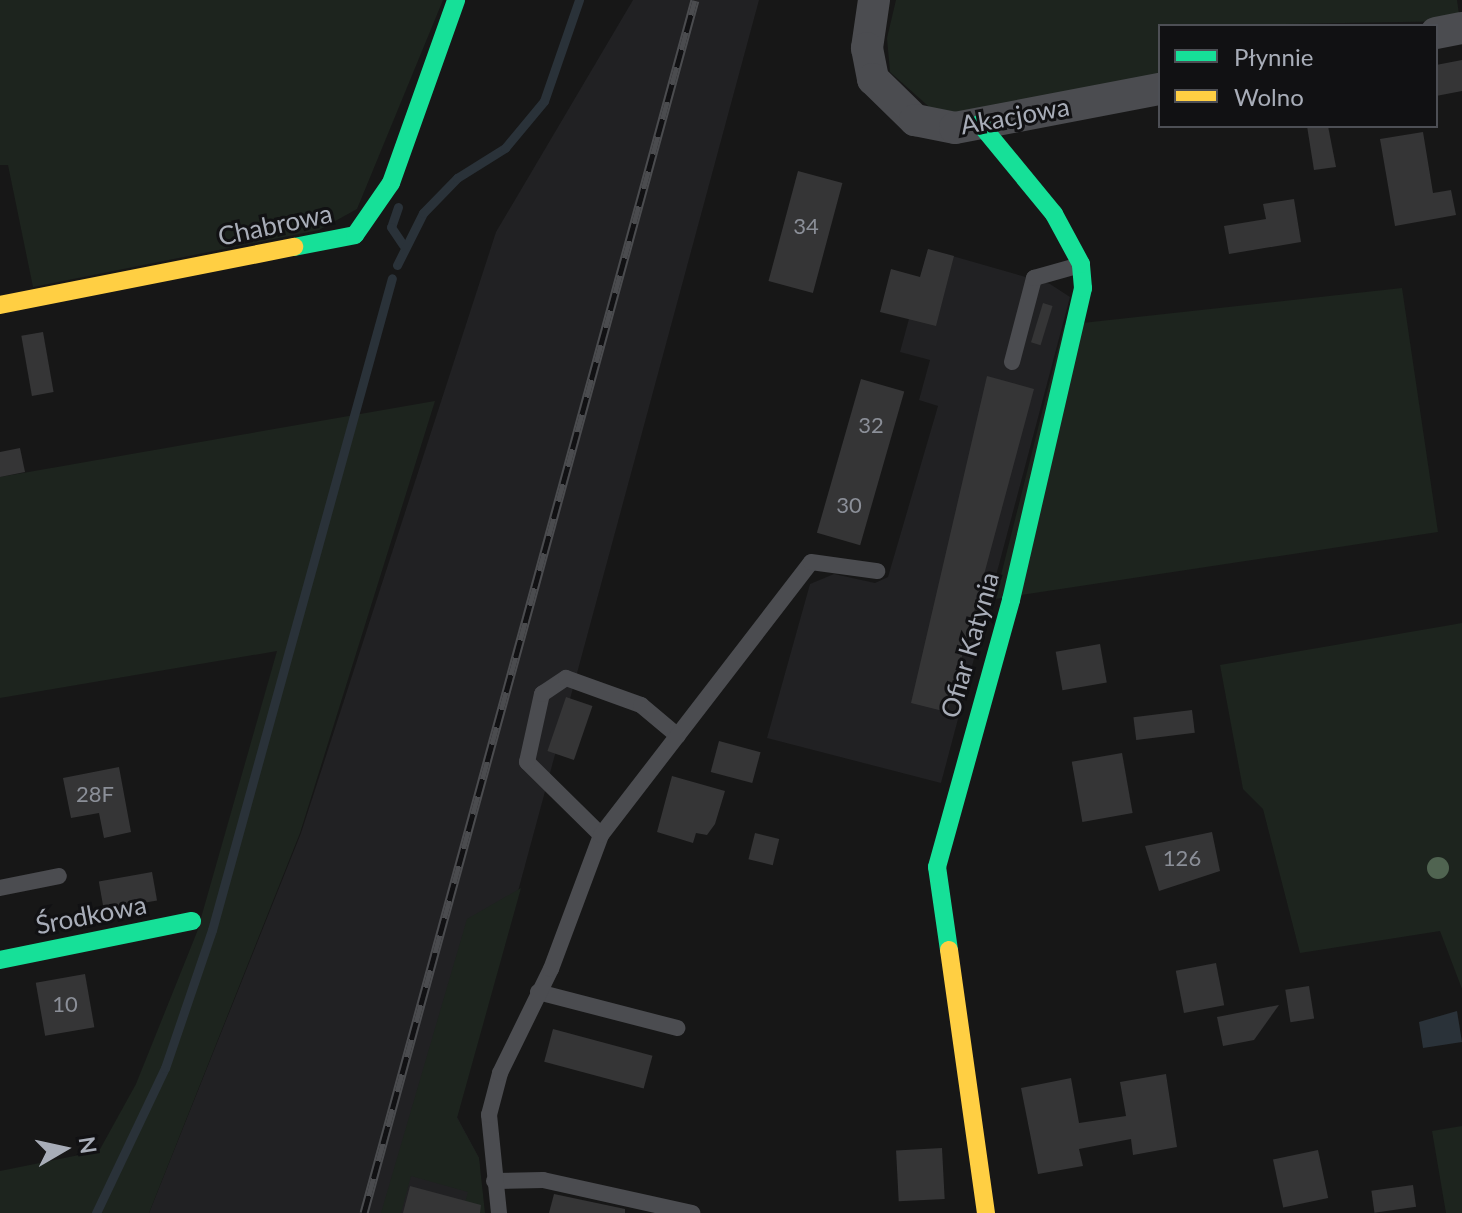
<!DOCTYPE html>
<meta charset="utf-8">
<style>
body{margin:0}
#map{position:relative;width:1462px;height:1213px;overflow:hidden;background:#171717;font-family:Lato,sans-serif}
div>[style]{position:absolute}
.built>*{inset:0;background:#212123}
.green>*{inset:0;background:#1d241e}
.water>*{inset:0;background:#2a3239}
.stream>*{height:9px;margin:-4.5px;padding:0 4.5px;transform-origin:4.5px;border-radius:4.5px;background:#2a3239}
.building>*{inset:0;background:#353536;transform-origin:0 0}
.lane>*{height:16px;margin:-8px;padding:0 8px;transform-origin:8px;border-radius:8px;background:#4b4c50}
.street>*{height:32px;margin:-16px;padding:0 16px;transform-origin:16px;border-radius:16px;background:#4b4c50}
.fast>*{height:18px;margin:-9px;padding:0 9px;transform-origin:9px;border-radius:9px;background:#16e098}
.slow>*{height:18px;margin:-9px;padding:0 9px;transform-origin:9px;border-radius:9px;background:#ffcf43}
.rail>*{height:9px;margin-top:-4.5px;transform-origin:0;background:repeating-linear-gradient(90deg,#111113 0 18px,#4b4c4f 0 36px);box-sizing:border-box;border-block:2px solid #4b4c4f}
.trees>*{width:22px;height:22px;margin:-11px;border-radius:50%;background:#506451}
span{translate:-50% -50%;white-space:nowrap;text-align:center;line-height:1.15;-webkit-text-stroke:6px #111113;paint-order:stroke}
.number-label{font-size:22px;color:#8b8f98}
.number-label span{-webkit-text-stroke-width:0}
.street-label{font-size:26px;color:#a8adb8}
.legend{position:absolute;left:1158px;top:24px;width:280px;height:104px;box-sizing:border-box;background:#111113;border:2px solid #4d4f55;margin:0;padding:10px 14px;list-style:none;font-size:24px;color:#a8adb8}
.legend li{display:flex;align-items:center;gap:16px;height:40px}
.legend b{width:40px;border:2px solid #4d4f55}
.north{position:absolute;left:24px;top:1109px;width:80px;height:80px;-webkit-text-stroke:6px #111113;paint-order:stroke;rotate:81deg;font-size:22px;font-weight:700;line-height:32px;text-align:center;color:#a8adb8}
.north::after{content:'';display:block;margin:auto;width:28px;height:36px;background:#a8adb8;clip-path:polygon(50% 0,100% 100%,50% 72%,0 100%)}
</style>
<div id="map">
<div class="built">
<i style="clip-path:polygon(633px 0,759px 0,457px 1117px,479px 1158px,483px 1213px,149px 1213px,301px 833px,496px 232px)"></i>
<i style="clip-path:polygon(928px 249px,1050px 284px,1070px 297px,941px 783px,767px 738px,810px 584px,834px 574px,875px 583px,888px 577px,938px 406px,919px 400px,930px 360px,900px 352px)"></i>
</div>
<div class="green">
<i style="clip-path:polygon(0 0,443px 0,357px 209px,319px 230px,33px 287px,8px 165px,0 165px)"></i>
<i style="clip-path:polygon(896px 0,1457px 0,1460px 21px,1160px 26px,1160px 80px,986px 114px,936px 113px,890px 72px,887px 38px)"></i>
<i style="clip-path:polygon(1402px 288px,1438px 532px,995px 599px,1064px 325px)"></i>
<i style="clip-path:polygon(435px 401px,300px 833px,149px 1213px,0 1213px,0 1171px,99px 1151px,136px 1084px,197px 932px,277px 651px,0 698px,0 477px)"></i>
<i style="clip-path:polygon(1462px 623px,1462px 989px,1440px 931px,1300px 953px,1263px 809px,1243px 789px,1220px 665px)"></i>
<i style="clip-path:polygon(521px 888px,457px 1118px,479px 1158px,485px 1213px,462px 1213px,468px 1192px,411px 1176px,401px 1213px,381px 1213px,467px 919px)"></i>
<i style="clip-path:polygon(1462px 1126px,1462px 1213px,1446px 1213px,1432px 1131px)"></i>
</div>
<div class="water">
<i style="clip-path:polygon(1457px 1011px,1462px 1042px,1423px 1048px,1419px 1022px)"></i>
</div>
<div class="stream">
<i style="left:398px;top:207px;width:21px;rotate:109deg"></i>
<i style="left:391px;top:227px;width:22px;rotate:56deg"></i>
<i style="left:397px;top:265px;width:58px;rotate:-63.4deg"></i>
<i style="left:423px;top:213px;width:49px;rotate:-45.8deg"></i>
<i style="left:457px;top:178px;width:57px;rotate:-32deg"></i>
<i style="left:505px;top:148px;width:61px;rotate:-50.3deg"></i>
<i style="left:544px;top:101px;width:107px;rotate:-70.9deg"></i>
<i style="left:96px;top:1213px;width:161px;rotate:-64.6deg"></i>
<i style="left:165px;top:1068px;width:146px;rotate:-71.2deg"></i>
<i style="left:212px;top:930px;width:676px;rotate:-74.57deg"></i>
</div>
<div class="building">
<i style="clip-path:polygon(1462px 60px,1462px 91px,1436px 96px,1436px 65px)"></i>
<i style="clip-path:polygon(1307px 126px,1328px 126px,1336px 167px,1314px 170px)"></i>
<i style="clip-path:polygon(1423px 132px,1433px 193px,1451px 190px,1456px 215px,1395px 226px,1380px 139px)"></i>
<i style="left:798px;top:171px;width:46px;height:114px;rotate:15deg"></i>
<i style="clip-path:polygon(1294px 199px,1301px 242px,1229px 254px,1224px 226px,1266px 219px,1263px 204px)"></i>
<i style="clip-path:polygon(928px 249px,954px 256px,936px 326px,880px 312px,891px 269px,920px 277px)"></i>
<i style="left:1043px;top:303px;width:10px;height:41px;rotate:17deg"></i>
<i style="left:43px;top:332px;width:61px;height:22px;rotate:80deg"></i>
<i style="clip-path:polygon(987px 376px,1034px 389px,947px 712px,911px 703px)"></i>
<i style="left:861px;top:379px;width:45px;height:160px;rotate:16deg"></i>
<i style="clip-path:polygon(20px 448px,25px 472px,0 477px,0 452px)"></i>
<i style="left:1100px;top:644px;width:39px;height:45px;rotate:80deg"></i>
<i style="left:566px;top:697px;width:28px;height:57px;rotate:19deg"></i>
<i style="left:1192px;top:710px;width:23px;height:59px;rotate:83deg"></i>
<i style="left:719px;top:741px;width:43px;height:32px;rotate:15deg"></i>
<i style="left:1122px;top:753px;width:61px;height:51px;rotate:80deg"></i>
<i style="clip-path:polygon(119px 767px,131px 832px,104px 838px,99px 813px,71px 818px,63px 778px)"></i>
<i style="clip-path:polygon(672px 776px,725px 791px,715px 824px,707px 835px,696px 833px,693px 843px,657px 832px)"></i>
<i style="clip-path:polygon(1212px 832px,1220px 871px,1159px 891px,1145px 846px)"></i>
<i style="left:755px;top:833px;width:25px;height:27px;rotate:14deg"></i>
<i style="left:152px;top:872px;width:29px;height:54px;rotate:80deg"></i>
<i style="left:1216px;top:963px;width:43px;height:41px;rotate:79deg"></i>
<i style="left:85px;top:974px;width:54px;height:50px;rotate:80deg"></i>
<i style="left:1309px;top:986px;width:33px;height:24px;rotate:81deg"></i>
<i style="clip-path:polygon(1279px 1005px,1254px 1040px,1223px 1046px,1217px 1017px)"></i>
<i style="left:553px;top:1029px;width:103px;height:34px;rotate:15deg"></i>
<i style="clip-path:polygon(1166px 1074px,1177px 1147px,1133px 1155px,1131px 1139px,1079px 1149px,1083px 1166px,1038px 1174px,1021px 1088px,1071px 1078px,1079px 1123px,1126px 1116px,1120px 1082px)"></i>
<i style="left:942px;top:1148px;width:51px;height:46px;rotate:87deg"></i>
<i style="left:1318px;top:1150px;width:49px;height:46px;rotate:78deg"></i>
<i style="left:1413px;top:1185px;width:22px;height:42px;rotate:82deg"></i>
<i style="clip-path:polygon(410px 1186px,481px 1205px,480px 1213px,403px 1213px)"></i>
<i style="clip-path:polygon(554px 1194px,625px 1209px,625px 1213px,549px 1213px)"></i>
</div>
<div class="lane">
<i style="left:1012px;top:362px;width:87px;rotate:-75.3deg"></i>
<i style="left:1034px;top:278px;width:48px;rotate:-15.8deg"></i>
<i style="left:601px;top:835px;width:104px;rotate:-135.4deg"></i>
<i style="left:527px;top:762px;width:70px;rotate:-77.6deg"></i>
<i style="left:542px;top:694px;width:29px;rotate:-34deg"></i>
<i style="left:566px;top:678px;width:80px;rotate:19.8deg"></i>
<i style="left:641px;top:705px;width:48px;rotate:40deg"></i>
<i style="left:0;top:888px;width:60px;rotate:-11.5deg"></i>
<i style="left:538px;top:992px;width:144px;rotate:14.5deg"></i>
<i style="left:494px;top:1181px;width:49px;rotate:-1.2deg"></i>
<i style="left:543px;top:1180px;width:153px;rotate:12.5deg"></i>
<i style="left:499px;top:1213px;width:99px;rotate:-95.8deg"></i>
<i style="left:489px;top:1115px;width:43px;rotate:-75.3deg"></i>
<i style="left:500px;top:1073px;width:116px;rotate:-63.9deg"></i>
<i style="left:551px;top:969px;width:143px;rotate:-69.5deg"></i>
<i style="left:601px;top:835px;width:344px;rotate:-52.4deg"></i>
<i style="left:811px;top:562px;width:67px;rotate:7.8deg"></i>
</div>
<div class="street">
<i style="left:874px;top:0;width:49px;rotate:98.3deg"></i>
<i style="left:867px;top:48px;width:32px;rotate:79deg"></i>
<i style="left:873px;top:79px;width:59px;rotate:44.3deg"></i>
<i style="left:915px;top:120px;width:41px;rotate:11.3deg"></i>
<i style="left:955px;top:128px;width:209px;rotate:-10.8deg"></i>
<i style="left:1436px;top:33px;width:26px;rotate:-11deg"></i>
</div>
<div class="fast">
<i style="left:294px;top:247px;width:62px;rotate:-11.1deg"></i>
<i style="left:355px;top:235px;width:63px;rotate:-55.3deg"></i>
<i style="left:391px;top:183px;width:194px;rotate:-70.4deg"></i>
<i style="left:949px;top:950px;width:84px;rotate:-98.2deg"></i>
<i style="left:937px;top:867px;width:277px;rotate:-74.5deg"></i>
<i style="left:1011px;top:600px;width:320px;rotate:-77deg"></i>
<i style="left:1083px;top:288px;width:24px;rotate:-95deg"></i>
<i style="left:1081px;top:264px;width:57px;rotate:-118.4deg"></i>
<i style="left:1054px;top:214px;width:117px;rotate:-129.4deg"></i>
<i style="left:0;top:960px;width:196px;rotate:-11.5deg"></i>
</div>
<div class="slow">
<i style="left:0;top:305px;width:300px;rotate:-11.2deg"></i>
<i style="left:949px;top:950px;width:266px;rotate:82deg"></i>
</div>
<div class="rail">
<i style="left:364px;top:1213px;width:1257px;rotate:-74.74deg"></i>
</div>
<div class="trees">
<i style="left:1438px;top:868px"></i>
</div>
<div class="number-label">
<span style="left:806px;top:226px">34</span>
<span style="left:871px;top:425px">32</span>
<span style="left:849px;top:505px">30</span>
<span style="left:95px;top:794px">28F</span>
<span style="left:1182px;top:858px">126</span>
<span style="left:65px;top:1004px">10</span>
</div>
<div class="street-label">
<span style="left:1015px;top:116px;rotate:-10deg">Akacjowa</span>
<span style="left:275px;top:225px;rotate:-12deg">Chabrowa</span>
<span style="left:970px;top:645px;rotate:-74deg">Ofiar Katynia</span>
<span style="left:91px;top:915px;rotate:-11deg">Środkowa</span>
</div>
<ul class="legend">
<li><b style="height:10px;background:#16e098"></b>Płynnie</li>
<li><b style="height:10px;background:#ffcf43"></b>Wolno</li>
</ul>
<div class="north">N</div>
</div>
